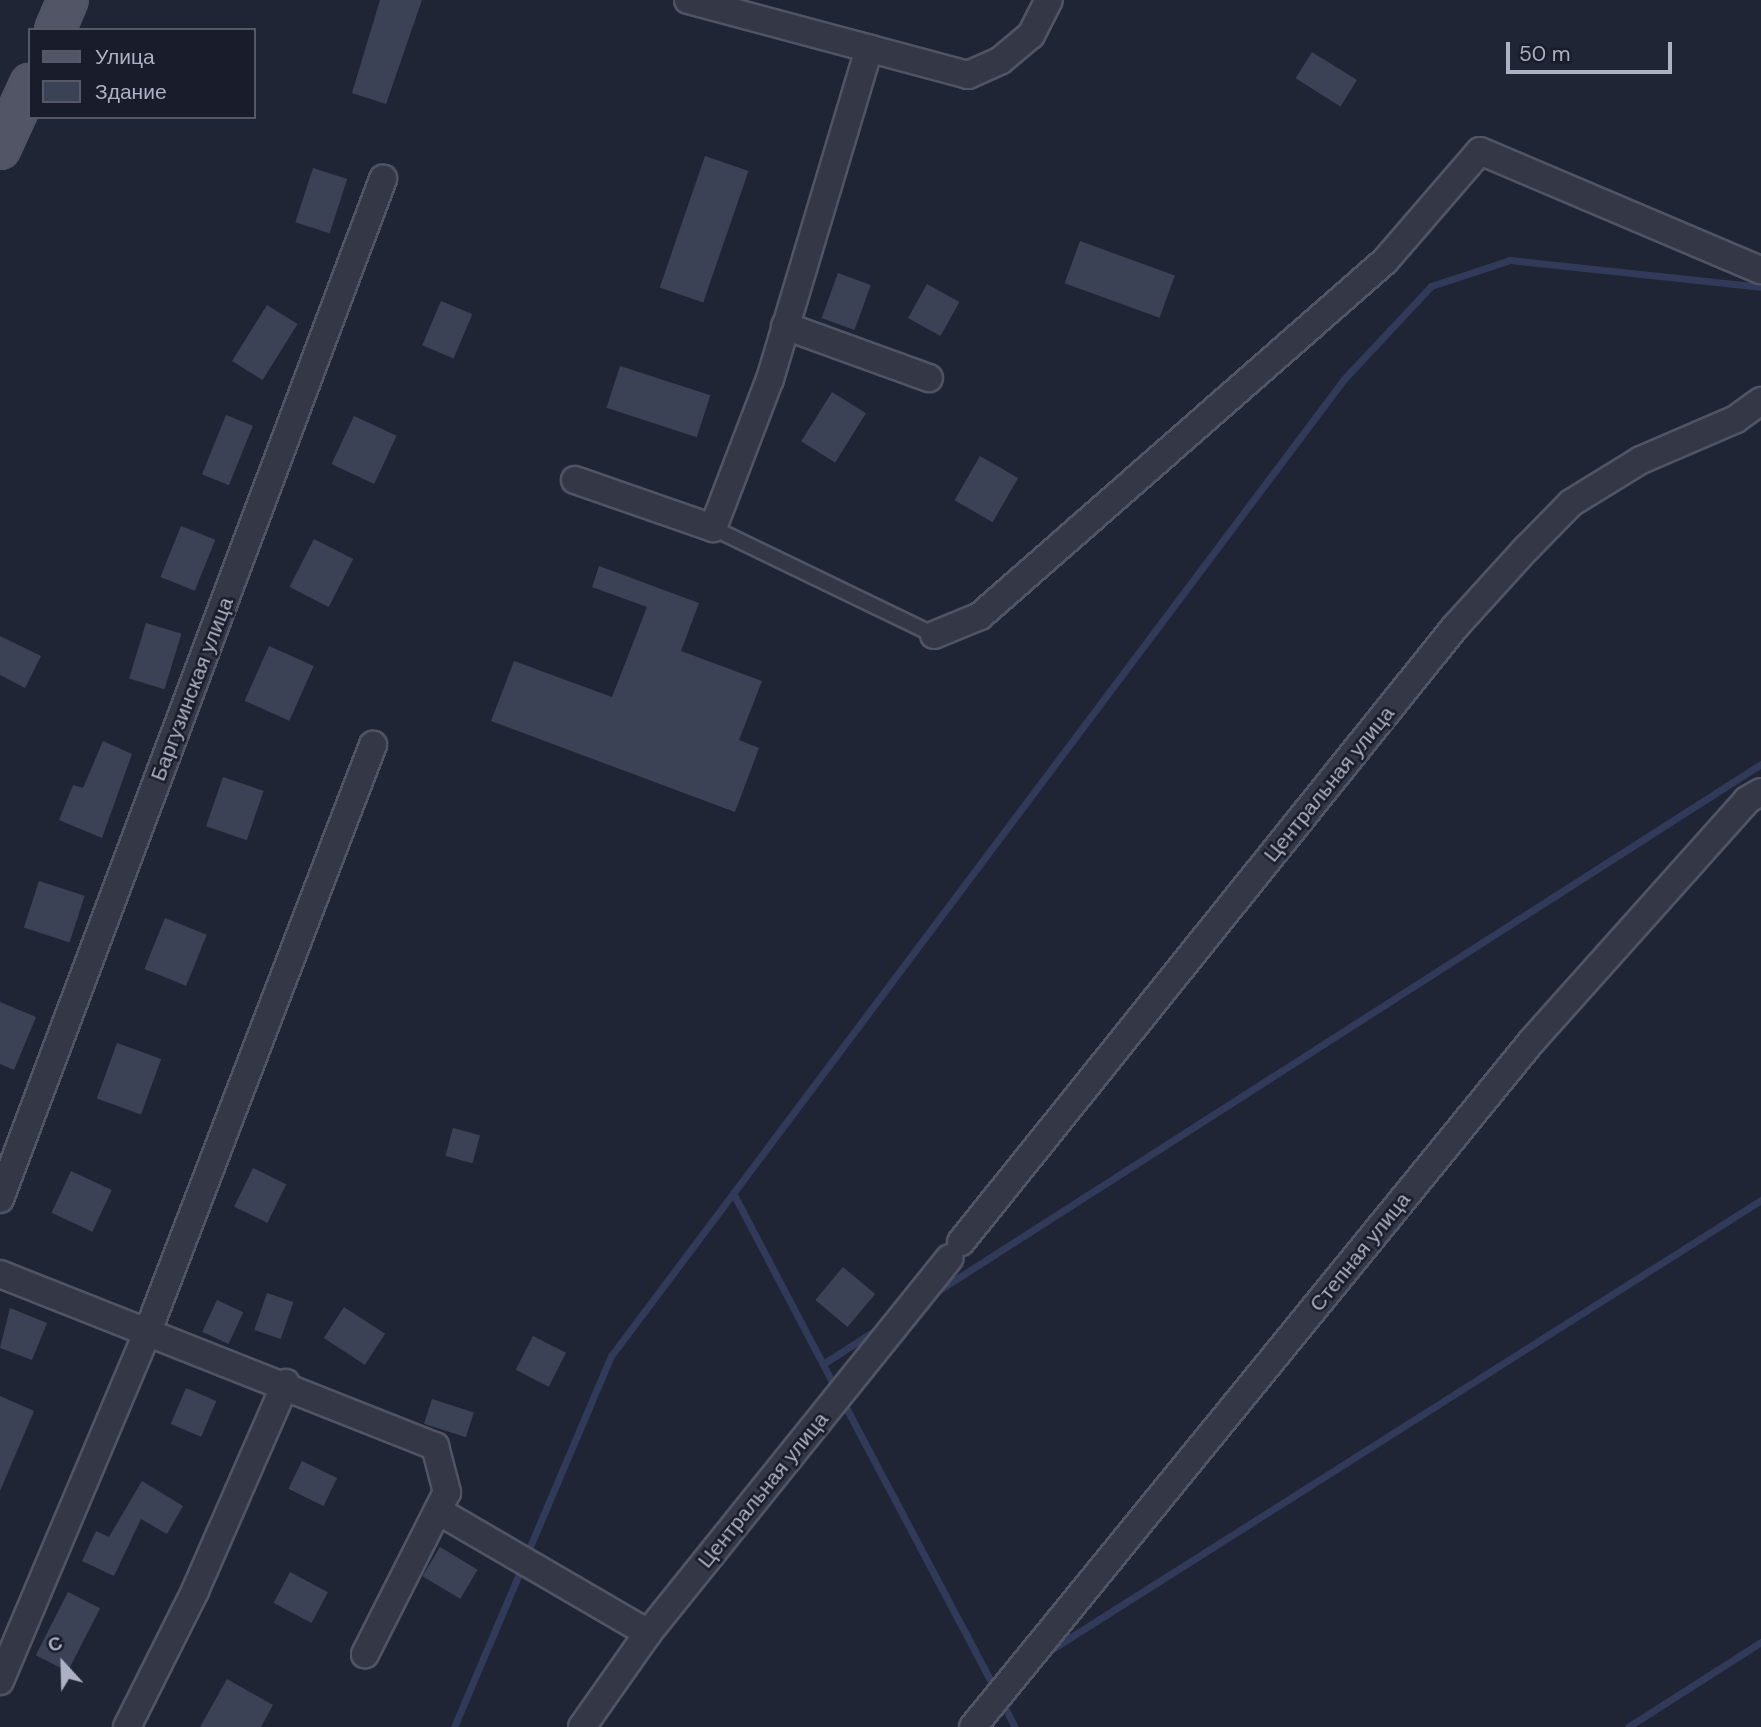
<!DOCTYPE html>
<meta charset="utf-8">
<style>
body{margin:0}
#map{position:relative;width:1761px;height:1727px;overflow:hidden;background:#202535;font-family:"DM Sans",sans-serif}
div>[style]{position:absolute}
.stream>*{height:7px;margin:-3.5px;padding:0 3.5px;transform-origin:3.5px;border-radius:3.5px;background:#323a5a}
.building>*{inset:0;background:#3c4256;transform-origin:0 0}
.roads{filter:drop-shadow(2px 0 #515464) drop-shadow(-2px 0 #515464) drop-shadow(0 2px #515464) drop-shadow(0 -2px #515464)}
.lane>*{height:14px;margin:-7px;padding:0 7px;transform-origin:7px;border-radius:7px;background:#333746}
.street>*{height:26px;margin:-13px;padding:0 13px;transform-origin:13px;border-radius:13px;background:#333746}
.primary>*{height:38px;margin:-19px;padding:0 19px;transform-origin:19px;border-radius:19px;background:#515566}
span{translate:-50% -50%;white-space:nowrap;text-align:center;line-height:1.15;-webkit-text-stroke:5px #191c2a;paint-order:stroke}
.street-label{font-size:21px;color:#adb1c3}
.legend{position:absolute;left:28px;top:28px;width:228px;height:91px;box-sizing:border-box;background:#191c2a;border:2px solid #545867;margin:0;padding:9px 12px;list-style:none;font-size:21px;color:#adb1c3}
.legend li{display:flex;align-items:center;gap:14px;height:35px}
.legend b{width:35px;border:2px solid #545867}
.north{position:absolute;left:28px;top:1629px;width:70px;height:70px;-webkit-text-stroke:5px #191c2a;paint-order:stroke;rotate:338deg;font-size:19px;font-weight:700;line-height:28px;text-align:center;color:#adb1c3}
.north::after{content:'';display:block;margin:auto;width:24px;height:32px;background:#adb1c3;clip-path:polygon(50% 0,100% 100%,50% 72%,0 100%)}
.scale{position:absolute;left:1506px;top:42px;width:166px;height:32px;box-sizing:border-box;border:4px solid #adb1c3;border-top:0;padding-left:9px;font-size:21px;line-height:24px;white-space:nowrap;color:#adb1c3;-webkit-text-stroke:5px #191c2a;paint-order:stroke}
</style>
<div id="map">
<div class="stream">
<i style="left:733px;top:1193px;width:221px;rotate:62.3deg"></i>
<i style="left:936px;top:1292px;width:979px;rotate:-32.62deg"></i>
<i style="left:823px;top:1364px;width:67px;rotate:-32.7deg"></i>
<i style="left:842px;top:1400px;width:327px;rotate:62.1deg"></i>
<i style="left:526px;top:1556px;width:217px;rotate:-67deg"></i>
<i style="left:611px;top:1356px;width:1221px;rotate:-53.12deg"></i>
<i style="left:1344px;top:379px;width:127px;rotate:-46.9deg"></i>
<i style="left:1431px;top:286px;width:83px;rotate:-18.2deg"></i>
<i style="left:1510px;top:260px;width:252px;rotate:6.1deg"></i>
<i style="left:1049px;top:1651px;width:843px;rotate:-32.35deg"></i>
<i style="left:1001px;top:1700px;width:30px;rotate:63deg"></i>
<i style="left:454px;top:1727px;width:174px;rotate:-67deg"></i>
<i style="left:1628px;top:1727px;width:158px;rotate:-32.6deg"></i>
</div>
<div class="building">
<i style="clip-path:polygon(380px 0,422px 0,386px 104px,352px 93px)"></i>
<i style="left:1312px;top:52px;width:53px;height:31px;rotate:32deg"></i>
<i style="left:705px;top:156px;width:46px;height:139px;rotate:19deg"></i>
<i style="left:313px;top:168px;width:36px;height:57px;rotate:18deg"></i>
<i style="left:1080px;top:241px;width:101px;height:45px;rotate:20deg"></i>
<i style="left:838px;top:273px;width:35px;height:48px;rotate:20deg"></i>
<i style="left:927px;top:284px;width:37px;height:39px;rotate:29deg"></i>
<i style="left:441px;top:301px;width:34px;height:48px;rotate:23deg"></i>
<i style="left:267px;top:305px;width:36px;height:66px;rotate:32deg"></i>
<i style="left:620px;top:366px;width:95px;height:44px;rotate:18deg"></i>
<i style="left:832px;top:392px;width:40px;height:58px;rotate:32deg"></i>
<i style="left:226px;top:415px;width:29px;height:64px;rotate:22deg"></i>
<i style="left:354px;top:416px;width:47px;height:53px;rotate:25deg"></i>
<i style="left:980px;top:456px;width:44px;height:51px;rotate:30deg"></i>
<i style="left:181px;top:526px;width:37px;height:55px;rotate:22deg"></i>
<i style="left:314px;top:539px;width:44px;height:54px;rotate:27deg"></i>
<i style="clip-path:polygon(599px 566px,699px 603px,681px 651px,762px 681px,739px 740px,759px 748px,735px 812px,491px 721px,514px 661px,612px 697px,647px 607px,592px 587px)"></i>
<i style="left:146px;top:623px;width:37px;height:58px;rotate:17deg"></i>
<i style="clip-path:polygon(0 636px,41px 656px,25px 688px,0 675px)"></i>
<i style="left:269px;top:646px;width:49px;height:60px;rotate:24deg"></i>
<i style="clip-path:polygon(103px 741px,132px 754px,102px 838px,59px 820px,73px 785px,83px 788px)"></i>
<i style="left:223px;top:777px;width:43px;height:52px;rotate:19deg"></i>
<i style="left:39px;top:881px;width:48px;height:49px;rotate:18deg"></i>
<i style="left:165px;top:918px;width:45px;height:55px;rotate:22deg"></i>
<i style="clip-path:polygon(0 1002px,36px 1017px,14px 1070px,0 1064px)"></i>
<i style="left:117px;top:1043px;width:47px;height:59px;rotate:20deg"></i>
<i style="left:453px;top:1128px;width:28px;height:29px;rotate:15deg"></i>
<i style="left:253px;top:1168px;width:37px;height:43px;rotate:26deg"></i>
<i style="left:71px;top:1171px;width:45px;height:46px;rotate:25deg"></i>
<i style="left:843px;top:1267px;width:42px;height:43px;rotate:40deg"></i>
<i style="left:267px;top:1293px;width:28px;height:39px;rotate:19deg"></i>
<i style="left:217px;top:1300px;width:29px;height:35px;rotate:25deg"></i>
<i style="left:344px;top:1307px;width:49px;height:37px;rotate:33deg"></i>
<i style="clip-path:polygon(10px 1308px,47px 1323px,32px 1360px,0 1348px)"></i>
<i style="left:533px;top:1336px;width:37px;height:38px;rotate:27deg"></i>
<i style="left:186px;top:1388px;width:33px;height:39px;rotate:23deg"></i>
<i style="clip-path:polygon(0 1396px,34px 1411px,0 1491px)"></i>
<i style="left:432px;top:1399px;width:44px;height:26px;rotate:18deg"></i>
<i style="left:302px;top:1461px;width:39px;height:31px;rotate:26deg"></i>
<i style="clip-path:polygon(142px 1481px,183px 1506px,167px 1534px,141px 1519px,114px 1576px,82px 1561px,96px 1531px,109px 1537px)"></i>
<i style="left:440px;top:1547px;width:44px;height:34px;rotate:31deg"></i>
<i style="left:290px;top:1572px;width:43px;height:35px;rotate:28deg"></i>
<i style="left:68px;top:1592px;width:36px;height:71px;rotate:27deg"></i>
<i style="clip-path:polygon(227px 1679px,273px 1705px,261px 1727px,200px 1727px)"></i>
</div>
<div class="roads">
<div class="lane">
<i style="left:713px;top:528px;width:246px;rotate:25.8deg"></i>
</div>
<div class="street">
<i style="left:688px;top:0;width:290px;rotate:15deg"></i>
<i style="left:968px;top:75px;width:36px;rotate:-24deg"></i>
<i style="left:1001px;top:60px;width:39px;rotate:-40deg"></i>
<i style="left:1031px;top:35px;width:39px;rotate:-63deg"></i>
<i style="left:785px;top:326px;width:153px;rotate:19.9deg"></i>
<i style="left:575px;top:480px;width:146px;rotate:19.2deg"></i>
<i style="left:713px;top:528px;width:160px;rotate:-69.1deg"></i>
<i style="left:770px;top:379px;width:345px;rotate:-73.3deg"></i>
<i style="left:934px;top:635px;width:50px;rotate:-22.4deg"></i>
<i style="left:980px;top:616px;width:539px;rotate:-41.24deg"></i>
<i style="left:1385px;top:261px;width:145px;rotate:-49.2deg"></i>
<i style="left:1480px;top:151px;width:305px;rotate:23deg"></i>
<i style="left:0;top:1199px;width:1090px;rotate:-69.42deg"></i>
<i style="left:961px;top:1242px;width:789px;rotate:-51.23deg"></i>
<i style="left:1455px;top:627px;width:107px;rotate:-47.7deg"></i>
<i style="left:1527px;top:548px;width:63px;rotate:-45.6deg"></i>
<i style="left:1571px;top:503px;width:82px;rotate:-31.6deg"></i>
<i style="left:1641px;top:460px;width:103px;rotate:-23.3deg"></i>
<i style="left:1736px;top:419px;width:31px;rotate:-36deg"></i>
<i style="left:0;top:1274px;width:468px;rotate:21.6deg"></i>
<i style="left:435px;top:1446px;width:48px;rotate:75.4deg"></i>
<i style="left:447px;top:1492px;width:182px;rotate:116.8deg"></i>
<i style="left:440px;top:1512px;width:241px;rotate:30.2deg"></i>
<i style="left:0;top:1681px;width:380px;rotate:-67.1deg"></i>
<i style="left:148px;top:1331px;width:628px;rotate:-69deg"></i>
<i style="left:127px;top:1727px;width:152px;rotate:-63.4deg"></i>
<i style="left:195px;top:1591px;width:227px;rotate:-66.4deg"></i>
<i style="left:582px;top:1727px;width:115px;rotate:-54.9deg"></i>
<i style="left:648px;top:1633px;width:481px;rotate:-51.2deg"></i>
<i style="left:973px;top:1727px;width:884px;rotate:-50.83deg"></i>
<i style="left:1531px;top:1042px;width:324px;rotate:-48.2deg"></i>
<i style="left:1747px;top:800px;width:16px;rotate:-30deg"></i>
</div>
<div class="primary">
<i style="left:55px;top:30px;width:33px;rotate:-67deg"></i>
<i style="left:0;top:149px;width:72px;rotate:-65.2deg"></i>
</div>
</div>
<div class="street-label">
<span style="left:192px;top:689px;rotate:-69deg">Баргузинская улица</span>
<span style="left:1329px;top:784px;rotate:-51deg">Центральная улица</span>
<span style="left:1360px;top:1252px;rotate:-51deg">Степная улица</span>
<span style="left:763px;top:1490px;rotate:-51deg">Центральная улица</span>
</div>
<ul class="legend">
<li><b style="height:9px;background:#515566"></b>Улица</li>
<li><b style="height:19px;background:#3c4256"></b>Здание</li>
</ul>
<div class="north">С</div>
<div class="scale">50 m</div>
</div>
